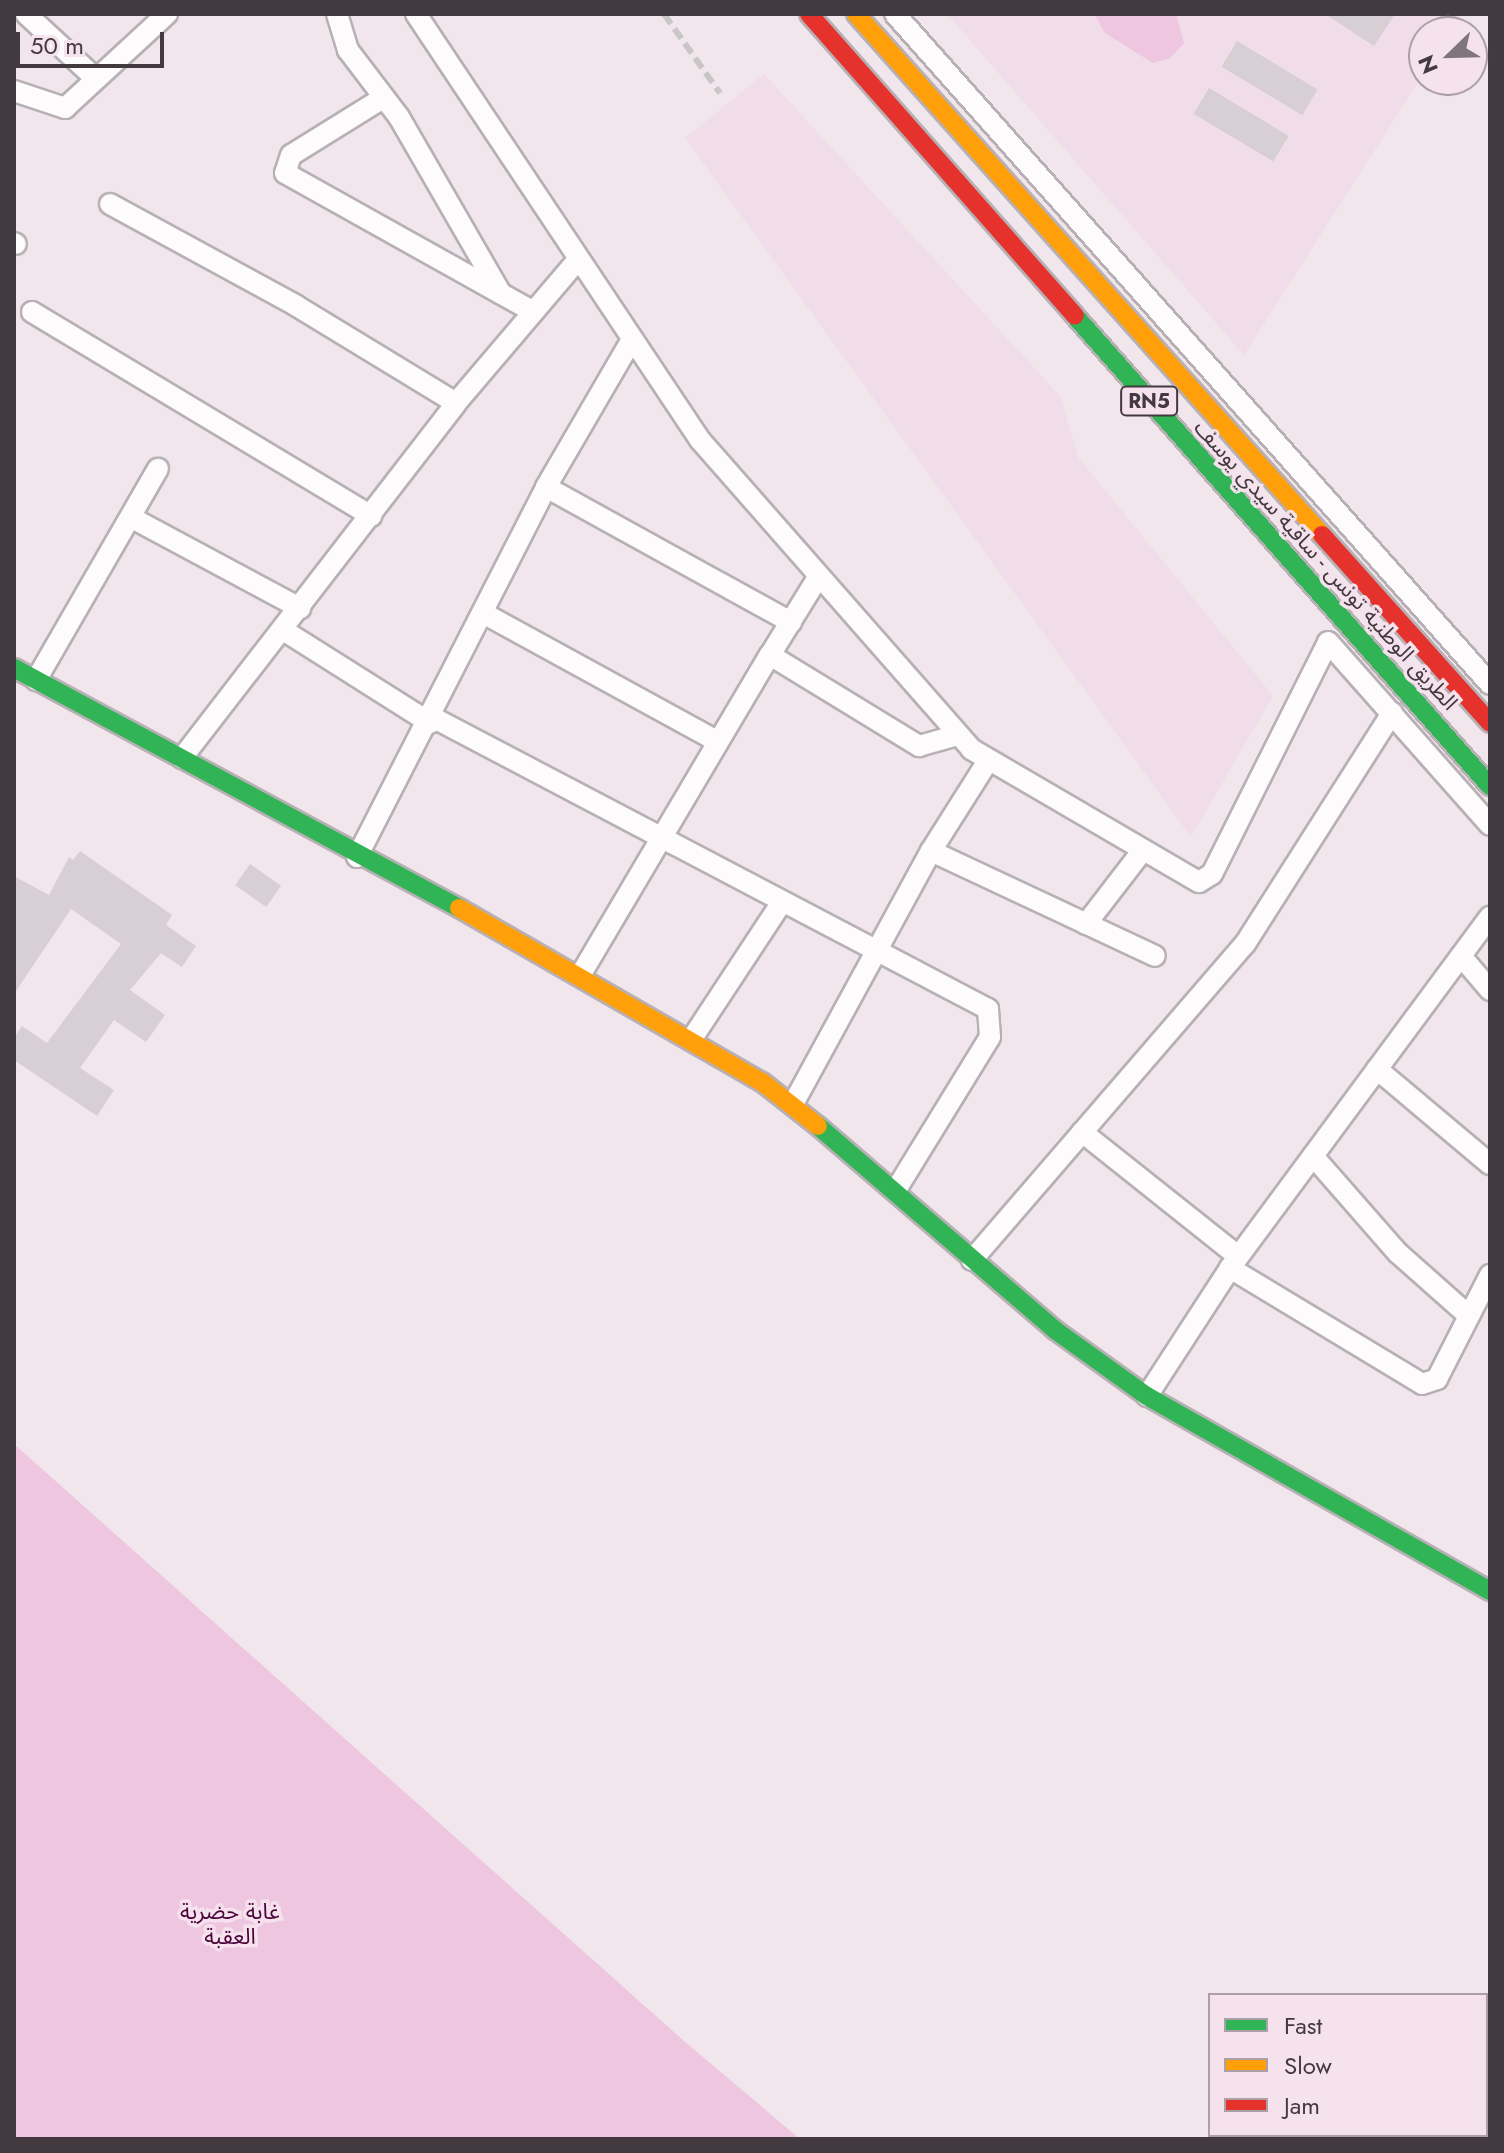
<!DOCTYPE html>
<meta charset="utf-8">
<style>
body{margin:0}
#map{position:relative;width:1504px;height:2153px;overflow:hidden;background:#f1e6ec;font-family:Jost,"Noto Sans Arabic",sans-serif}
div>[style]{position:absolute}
.built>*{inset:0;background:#f1dde9}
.green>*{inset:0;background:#eec6df}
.building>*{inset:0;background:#d7cfd4;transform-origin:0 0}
.roads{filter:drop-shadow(2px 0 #b7b0b4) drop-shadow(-2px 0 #b7b0b4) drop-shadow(0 2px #b7b0b4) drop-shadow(0 -2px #b7b0b4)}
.street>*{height:20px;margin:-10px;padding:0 10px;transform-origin:10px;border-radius:10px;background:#fdfbfc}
.fast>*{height:18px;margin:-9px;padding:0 9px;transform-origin:9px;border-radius:9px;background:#30b455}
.slow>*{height:18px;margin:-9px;padding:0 9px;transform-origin:9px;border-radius:9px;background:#ff9f0a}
.jam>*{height:18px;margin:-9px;padding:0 9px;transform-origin:9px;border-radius:9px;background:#e5322d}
.rail>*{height:6px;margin-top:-3px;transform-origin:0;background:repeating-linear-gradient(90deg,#c9c6c7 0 12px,transparent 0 18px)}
span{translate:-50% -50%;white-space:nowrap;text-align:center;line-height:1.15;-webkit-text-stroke:7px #f5e2ed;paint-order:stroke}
.shield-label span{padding:2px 6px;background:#f5e2ed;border:2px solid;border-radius:6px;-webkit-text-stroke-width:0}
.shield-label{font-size:20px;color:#423a3f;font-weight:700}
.street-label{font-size:22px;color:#423a3f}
.park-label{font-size:22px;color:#4b043a}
.frame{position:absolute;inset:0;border:16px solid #423a3f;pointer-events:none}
.legend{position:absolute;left:1208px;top:1993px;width:280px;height:144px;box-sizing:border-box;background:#f5e2ed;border:2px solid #ad9fa7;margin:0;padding:10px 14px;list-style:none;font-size:24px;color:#423a3f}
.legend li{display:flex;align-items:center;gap:16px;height:40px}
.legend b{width:40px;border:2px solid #ad9fa7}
.north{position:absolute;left:1408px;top:16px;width:80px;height:80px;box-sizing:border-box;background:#f5e2ed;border:2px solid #ad9fa7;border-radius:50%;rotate:247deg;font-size:22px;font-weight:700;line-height:32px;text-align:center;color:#423a3f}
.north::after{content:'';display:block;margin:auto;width:28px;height:36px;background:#7f767c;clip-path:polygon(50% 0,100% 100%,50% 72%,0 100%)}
.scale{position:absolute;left:16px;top:32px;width:148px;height:36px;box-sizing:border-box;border:4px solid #423a3f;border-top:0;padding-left:10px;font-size:24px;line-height:28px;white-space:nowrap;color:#423a3f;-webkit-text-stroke:6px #f5e2ed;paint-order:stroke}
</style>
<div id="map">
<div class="built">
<i style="clip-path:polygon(947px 14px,1462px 14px,1450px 32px,1424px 32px,1424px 73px,1244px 355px)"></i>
<i style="clip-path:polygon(764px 74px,1061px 397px,1078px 457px,1273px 696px,1191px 837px,685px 138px)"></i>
</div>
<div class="green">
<i style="clip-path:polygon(1176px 14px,1184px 43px,1170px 58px,1153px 63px,1105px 33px,1095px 15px)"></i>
<i style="clip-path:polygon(14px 1444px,684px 2041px,800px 2139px,14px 2139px)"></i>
</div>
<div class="building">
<i style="clip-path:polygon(1325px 14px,1395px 14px,1374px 46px)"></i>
<i style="left:1237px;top:41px;width:94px;height:30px;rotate:31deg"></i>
<i style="left:1209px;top:88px;width:93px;height:30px;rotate:31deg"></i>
<i style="clip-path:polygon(80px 851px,172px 915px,166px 925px,196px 946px,182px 967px,161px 953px,130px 990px,165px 1015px,146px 1042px,114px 1020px,80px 1068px,114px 1090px,97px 1116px,14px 1060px,14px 1038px,22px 1026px,47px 1043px,121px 944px,71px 909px,14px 994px,14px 876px,49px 895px,69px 857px,73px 860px)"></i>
<i style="left:250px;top:864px;width:38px;height:26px;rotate:35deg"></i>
</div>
<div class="roads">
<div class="street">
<i style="left:26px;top:14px;width:94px;rotate:42.8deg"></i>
<i style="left:337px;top:14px;width:38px;rotate:73deg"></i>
<i style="left:348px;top:50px;width:84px;rotate:52.7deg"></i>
<i style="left:399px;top:117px;width:204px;rotate:60deg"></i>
<i style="left:416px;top:14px;width:512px;rotate:56.31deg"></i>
<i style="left:700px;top:440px;width:411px;rotate:48.7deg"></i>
<i style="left:971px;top:749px;width:264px;rotate:30.3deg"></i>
<i style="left:1199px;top:882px;width:15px;rotate:-32deg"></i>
<i style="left:1212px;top:874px;width:259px;rotate:-63.4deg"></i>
<i style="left:1328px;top:642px;width:244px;rotate:48.5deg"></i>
<i style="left:895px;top:14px;width:896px;rotate:48.39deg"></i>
<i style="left:14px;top:91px;width:54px;rotate:18.4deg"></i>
<i style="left:65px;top:108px;width:139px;rotate:-42.7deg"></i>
<i style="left:383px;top:98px;width:108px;rotate:148.2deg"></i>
<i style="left:291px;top:155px;width:19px;rotate:108deg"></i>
<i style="left:285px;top:173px;width:283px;rotate:29.2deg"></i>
<i style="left:110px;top:204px;width:211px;rotate:28.6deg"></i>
<i style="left:295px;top:305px;width:188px;rotate:31.3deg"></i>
<i style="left:14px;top:243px;width:2px;rotate:27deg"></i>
<i style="left:32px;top:312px;width:396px;rotate:31deg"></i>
<i style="left:546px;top:487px;width:280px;rotate:28.9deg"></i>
<i style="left:132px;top:518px;width:191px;rotate:28.2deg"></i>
<i style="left:817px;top:579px;width:89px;rotate:121.7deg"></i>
<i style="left:770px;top:655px;width:175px;rotate:31.4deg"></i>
<i style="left:919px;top:746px;width:37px;rotate:-16deg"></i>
<i style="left:483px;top:613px;width:264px;rotate:28.7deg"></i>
<i style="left:283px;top:630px;width:174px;rotate:32.3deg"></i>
<i style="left:36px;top:680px;width:244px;rotate:-60deg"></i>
<i style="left:432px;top:717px;width:628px;rotate:27.71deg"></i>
<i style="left:988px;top:1009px;width:28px;rotate:86deg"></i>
<i style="left:990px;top:1037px;width:177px;rotate:121.6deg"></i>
<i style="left:182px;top:758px;width:448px;rotate:-52.3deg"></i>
<i style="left:456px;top:403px;width:187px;rotate:-49.6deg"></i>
<i style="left:931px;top:851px;width:247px;rotate:25.1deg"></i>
<i style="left:357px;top:857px;width:415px;rotate:-62.9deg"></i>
<i style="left:546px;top:487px;width:169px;rotate:-59.8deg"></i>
<i style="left:1086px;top:924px;width:93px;rotate:-52.4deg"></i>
<i style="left:1461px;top:956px;width:45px;rotate:49.5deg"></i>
<i style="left:581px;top:974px;width:371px;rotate:-59.4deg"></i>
<i style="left:691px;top:1040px;width:162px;rotate:-56.6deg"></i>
<i style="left:1377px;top:1069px;width:148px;rotate:40.1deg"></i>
<i style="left:793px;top:1104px;width:288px;rotate:-61.4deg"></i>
<i style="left:931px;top:851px;width:107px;rotate:-57.7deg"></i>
<i style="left:1082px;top:1132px;width:199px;rotate:38.5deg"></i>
<i style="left:1313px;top:1156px;width:129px;rotate:48.8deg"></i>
<i style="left:1398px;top:1253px;width:95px;rotate:41.6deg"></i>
<i style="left:972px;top:1260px;width:418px;rotate:-49.2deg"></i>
<i style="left:1245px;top:944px;width:274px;rotate:-57.5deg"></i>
<i style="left:1230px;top:1268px;width:224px;rotate:31.1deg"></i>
<i style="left:1422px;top:1384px;width:16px;rotate:-18deg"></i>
<i style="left:1437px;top:1379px;width:117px;rotate:-63deg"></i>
<i style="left:1147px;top:1396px;width:153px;rotate:-57deg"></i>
<i style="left:1230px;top:1268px;width:437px;rotate:-53.5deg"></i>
</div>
<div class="fast">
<i style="left:1075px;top:316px;width:627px;rotate:48.56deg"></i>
<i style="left:14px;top:668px;width:506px;rotate:28.34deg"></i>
<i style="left:818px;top:1126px;width:313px;rotate:40.7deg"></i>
<i style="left:1055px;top:1330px;width:113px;rotate:35.7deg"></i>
<i style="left:1147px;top:1396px;width:395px;rotate:29.6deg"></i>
</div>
<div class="slow">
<i style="left:856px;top:14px;width:699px;rotate:48.19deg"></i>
<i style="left:459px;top:908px;width:349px;rotate:29.9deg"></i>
<i style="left:762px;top:1082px;width:71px;rotate:38.2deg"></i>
</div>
<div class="jam">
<i style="left:809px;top:14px;width:402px;rotate:48.6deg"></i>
<i style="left:1322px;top:535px;width:252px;rotate:48.2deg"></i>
</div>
</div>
<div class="rail">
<i style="left:664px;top:14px;width:97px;rotate:54.7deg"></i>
</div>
<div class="shield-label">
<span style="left:1149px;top:401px">RN5</span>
</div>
<div class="street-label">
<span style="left:1326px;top:565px;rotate:48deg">الطريق الوطنية تونس - ساقية سيدي يوسف</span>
</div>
<div class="park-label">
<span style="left:230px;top:1924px">غابة حضرية<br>العقبة</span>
</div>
<div class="frame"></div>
<ul class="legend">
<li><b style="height:10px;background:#30b455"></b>Fast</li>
<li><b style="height:10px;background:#ff9f0a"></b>Slow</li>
<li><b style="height:10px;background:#e5322d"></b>Jam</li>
</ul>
<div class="north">N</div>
<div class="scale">50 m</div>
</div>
